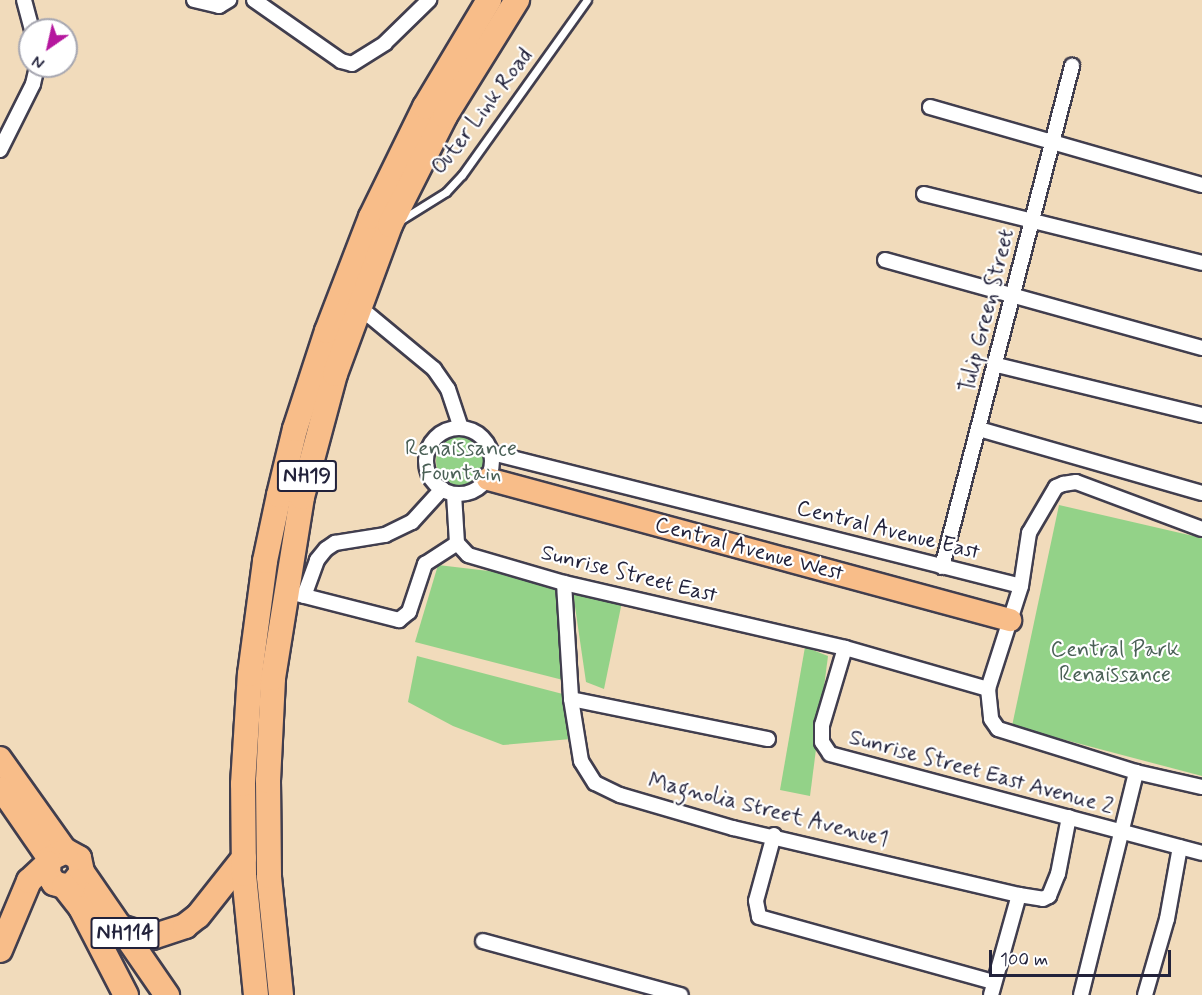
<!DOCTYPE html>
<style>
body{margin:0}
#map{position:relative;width:1202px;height:995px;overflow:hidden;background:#f1dbbb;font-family:Mynerve,sans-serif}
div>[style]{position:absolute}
.green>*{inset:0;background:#93d288}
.round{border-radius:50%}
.roads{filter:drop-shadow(2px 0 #413e4e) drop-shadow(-2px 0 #413e4e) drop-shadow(0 2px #413e4e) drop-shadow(0 -2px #413e4e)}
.service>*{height:7px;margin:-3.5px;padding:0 3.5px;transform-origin:3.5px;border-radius:3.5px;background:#fff}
.minor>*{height:14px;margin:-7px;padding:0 7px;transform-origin:7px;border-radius:7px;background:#fff}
.minor>.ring{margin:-7px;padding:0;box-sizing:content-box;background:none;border:14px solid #fff;border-radius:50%}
.primary>*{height:22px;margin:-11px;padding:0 11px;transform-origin:11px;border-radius:11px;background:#f8bd89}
.trunk>*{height:24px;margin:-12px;padding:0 12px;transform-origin:12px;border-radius:12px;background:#f8bd89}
span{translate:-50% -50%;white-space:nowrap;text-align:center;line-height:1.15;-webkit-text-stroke:4.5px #fff;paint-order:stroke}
.shield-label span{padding:2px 4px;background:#fff;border:2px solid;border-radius:4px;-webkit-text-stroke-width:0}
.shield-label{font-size:21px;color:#22223b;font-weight:700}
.street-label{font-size:22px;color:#22223b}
.park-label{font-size:22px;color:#4a6056}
.north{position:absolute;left:18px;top:18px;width:60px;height:60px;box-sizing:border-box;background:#fff;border:2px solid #a7a7b1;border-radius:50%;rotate:214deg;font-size:16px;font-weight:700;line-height:24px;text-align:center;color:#22223b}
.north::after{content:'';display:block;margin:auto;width:21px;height:27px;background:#b5179e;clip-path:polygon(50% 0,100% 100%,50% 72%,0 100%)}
.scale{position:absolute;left:989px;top:950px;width:182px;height:27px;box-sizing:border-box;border:3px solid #22223b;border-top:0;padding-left:8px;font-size:18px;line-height:21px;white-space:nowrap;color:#22223b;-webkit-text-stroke:4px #fff;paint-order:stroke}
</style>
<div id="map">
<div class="green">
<i class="round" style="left:436px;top:436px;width:50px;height:50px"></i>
<i style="clip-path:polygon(1059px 505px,1202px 538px,1202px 776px,1012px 726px)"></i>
<i style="clip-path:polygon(438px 565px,557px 579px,563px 680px,415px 642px)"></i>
<i style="clip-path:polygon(572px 586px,623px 597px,604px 689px,586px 682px)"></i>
<i style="clip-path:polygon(805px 647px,828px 656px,810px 796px,780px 790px)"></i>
<i style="clip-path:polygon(417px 656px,582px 699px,571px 739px,503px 745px,453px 726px,408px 702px)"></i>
</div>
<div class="roads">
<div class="service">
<i style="left:401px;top:220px;width:53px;rotate:-31.9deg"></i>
<i style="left:446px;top:192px;width:23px;rotate:-47deg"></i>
<i style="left:462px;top:175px;width:215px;rotate:-54.5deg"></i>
</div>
<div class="minor">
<i style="left:24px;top:0;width:31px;rotate:75deg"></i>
<i style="left:194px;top:0;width:26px;rotate:13deg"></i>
<i style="left:219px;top:6px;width:12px;rotate:-31deg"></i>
<i style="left:254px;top:0;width:106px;rotate:35deg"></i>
<i style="left:341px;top:61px;width:11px;rotate:15deg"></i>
<i style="left:352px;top:64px;width:39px;rotate:-32deg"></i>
<i style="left:385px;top:43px;width:62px;rotate:-44.3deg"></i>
<i style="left:930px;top:107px;width:283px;rotate:16deg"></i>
<i style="left:0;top:150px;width:74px;rotate:-63.4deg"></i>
<i style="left:33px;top:84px;width:18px;rotate:-77deg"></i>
<i style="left:924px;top:194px;width:286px;rotate:13.9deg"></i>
<i style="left:885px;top:260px;width:329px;rotate:15.5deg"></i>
<i style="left:358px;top:306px;width:99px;rotate:39.7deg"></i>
<i style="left:434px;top:369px;width:24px;rotate:55deg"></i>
<i style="left:448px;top:389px;width:41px;rotate:71.6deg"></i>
<i style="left:997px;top:365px;width:211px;rotate:13.7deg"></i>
<i class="ring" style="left:426px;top:428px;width:52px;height:52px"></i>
<i style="left:979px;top:429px;width:232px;rotate:16deg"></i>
<i style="left:492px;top:453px;width:545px;rotate:14.11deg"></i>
<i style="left:1021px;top:586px;width:54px;rotate:-81.4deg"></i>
<i style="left:1029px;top:533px;width:53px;rotate:-59.6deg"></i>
<i style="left:1056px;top:487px;width:8px;rotate:-23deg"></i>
<i style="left:1063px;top:484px;width:13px;rotate:-9deg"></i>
<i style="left:1076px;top:482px;width:134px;rotate:20.5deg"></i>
<i style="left:454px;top:494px;width:49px;rotate:86.5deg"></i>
<i style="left:457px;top:543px;width:16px;rotate:47deg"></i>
<i style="left:468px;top:555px;width:100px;rotate:16.3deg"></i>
<i style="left:564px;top:583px;width:288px;rotate:13deg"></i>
<i style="left:845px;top:648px;width:80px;rotate:106.6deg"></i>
<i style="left:822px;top:725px;width:17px;rotate:90deg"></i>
<i style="left:822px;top:742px;width:14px;rotate:56deg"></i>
<i style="left:830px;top:754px;width:385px;rotate:14.9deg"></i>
<i style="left:942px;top:567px;width:518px;rotate:-75.45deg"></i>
<i style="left:564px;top:583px;width:116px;rotate:86.5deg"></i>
<i style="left:571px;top:699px;width:201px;rotate:11.5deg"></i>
<i style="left:1021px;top:586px;width:108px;rotate:107.8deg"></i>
<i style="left:988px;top:689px;width:30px;rotate:84deg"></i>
<i style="left:991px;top:719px;width:12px;rotate:55deg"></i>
<i style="left:998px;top:729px;width:145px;rotate:17.3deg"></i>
<i style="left:1136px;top:772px;width:68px;rotate:12.8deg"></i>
<i style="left:285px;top:591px;width:118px;rotate:14.3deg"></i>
<i style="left:399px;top:620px;width:13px;rotate:-39deg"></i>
<i style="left:409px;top:612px;width:51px;rotate:-71.6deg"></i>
<i style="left:425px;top:564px;width:38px;rotate:-33deg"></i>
<i style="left:304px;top:596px;width:38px;rotate:-70deg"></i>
<i style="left:317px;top:560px;width:14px;rotate:-51deg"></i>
<i style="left:326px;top:549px;width:11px;rotate:-34deg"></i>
<i style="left:335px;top:543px;width:51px;rotate:-9.1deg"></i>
<i style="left:385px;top:535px;width:30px;rotate:-26deg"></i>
<i style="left:412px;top:522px;width:45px;rotate:-47.7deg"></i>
<i style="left:845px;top:648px;width:149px;rotate:16deg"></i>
<i style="left:571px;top:699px;width:63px;rotate:80.8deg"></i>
<i style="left:581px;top:761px;width:26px;rotate:58deg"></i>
<i style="left:595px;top:783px;width:28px;rotate:26deg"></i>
<i style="left:620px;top:795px;width:118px;rotate:16.3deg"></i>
<i style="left:733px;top:828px;width:294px;rotate:13.2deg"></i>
<i style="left:774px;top:835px;width:68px;rotate:105.3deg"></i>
<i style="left:756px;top:901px;width:16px;rotate:79deg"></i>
<i style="left:759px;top:917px;width:244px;rotate:15.5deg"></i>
<i style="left:483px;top:941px;width:205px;rotate:15.3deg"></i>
<i style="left:991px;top:995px;width:104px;rotate:-74.4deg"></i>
<i style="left:1019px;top:895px;width:24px;rotate:9deg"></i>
<i style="left:1043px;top:899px;width:7px;rotate:-27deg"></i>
<i style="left:1049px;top:896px;width:24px;rotate:-68deg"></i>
<i style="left:1058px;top:874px;width:58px;rotate:-79.1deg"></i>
<i style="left:1081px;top:995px;width:230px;rotate:-76.1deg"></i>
<i style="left:1145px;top:995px;width:79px;rotate:-73.9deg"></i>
<i style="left:1167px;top:919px;width:73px;rotate:-79.8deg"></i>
</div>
<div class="primary">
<i style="left:488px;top:479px;width:541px;rotate:15.12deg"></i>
<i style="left:0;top:758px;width:114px;rotate:54.6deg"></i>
<i style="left:0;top:788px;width:86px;rotate:55.4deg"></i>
</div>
<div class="trunk">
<i style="left:82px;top:872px;width:150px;rotate:55.4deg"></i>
<i style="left:64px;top:886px;width:8px;rotate:-7deg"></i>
<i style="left:72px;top:885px;width:16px;rotate:-52deg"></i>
<i style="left:82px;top:872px;width:14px;rotate:-102deg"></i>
<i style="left:79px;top:858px;width:15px;rotate:-152deg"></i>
<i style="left:66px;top:851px;width:19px;rotate:155deg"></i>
<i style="left:49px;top:859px;width:15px;rotate:94deg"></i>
<i style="left:48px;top:874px;width:11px;rotate:56deg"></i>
<i style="left:54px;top:883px;width:10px;rotate:17deg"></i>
<i style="left:64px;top:886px;width:28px;rotate:52deg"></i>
<i style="left:81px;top:908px;width:98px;rotate:62.7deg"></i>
<i style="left:120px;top:927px;width:34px;rotate:17deg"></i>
<i style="left:152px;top:937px;width:35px;rotate:-18deg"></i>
<i style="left:185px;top:926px;width:16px;rotate:-38deg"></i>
<i style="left:198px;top:916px;width:74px;rotate:-51.6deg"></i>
<i style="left:0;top:950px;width:75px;rotate:-67.2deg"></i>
<i style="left:29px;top:881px;width:26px;rotate:-43deg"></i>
<i style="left:256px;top:995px;width:122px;rotate:-95.7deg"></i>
<i style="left:244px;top:874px;width:90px;rotate:-90.6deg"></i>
<i style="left:243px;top:784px;width:110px;rotate:-86.4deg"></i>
<i style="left:250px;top:674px;width:114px;rotate:-82.4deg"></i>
<i style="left:265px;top:561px;width:67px;rotate:-78deg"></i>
<i style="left:279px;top:495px;width:68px;rotate:-76.4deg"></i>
<i style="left:295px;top:429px;width:103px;rotate:-71.9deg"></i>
<i style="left:327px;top:331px;width:122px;rotate:-68.9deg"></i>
<i style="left:371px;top:217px;width:123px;rotate:-63.9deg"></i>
<i style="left:425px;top:107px;width:125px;rotate:-59.1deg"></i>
<i style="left:281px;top:995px;width:120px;rotate:-95.8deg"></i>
<i style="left:269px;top:876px;width:95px;rotate:-90.6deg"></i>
<i style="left:268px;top:781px;width:103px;rotate:-87.2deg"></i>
<i style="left:273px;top:678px;width:183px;rotate:-80.9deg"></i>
<i style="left:302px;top:497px;width:127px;rotate:-75deg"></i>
<i style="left:335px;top:374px;width:159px;rotate:-69.7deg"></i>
<i style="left:390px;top:225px;width:122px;rotate:-63.2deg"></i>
<i style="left:445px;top:116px;width:137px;rotate:-58.2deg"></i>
</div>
</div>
<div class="shield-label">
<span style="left:307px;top:476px">NH19</span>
<span style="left:125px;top:933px">NH114</span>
</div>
<div class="street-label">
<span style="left:483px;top:112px;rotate:-53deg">Outer Link Road</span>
<span style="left:988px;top:311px;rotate:-76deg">Tulip Green Street</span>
<span style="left:888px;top:531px;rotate:14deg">Central Avenue East</span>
<span style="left:749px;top:550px;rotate:15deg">Central Avenue West</span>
<span style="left:629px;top:575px;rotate:14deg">Sunrise Street East</span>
<span style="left:981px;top:773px;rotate:15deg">Sunrise Street East Avenue 2</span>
<span style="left:768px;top:811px;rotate:14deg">Magnolia Street Avenue1</span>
</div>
<div class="park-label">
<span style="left:461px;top:462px">Renaissance<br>Fountain</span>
<span style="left:1115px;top:663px">Central Park<br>Renaissance</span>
</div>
<div class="north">N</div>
<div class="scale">100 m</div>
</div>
